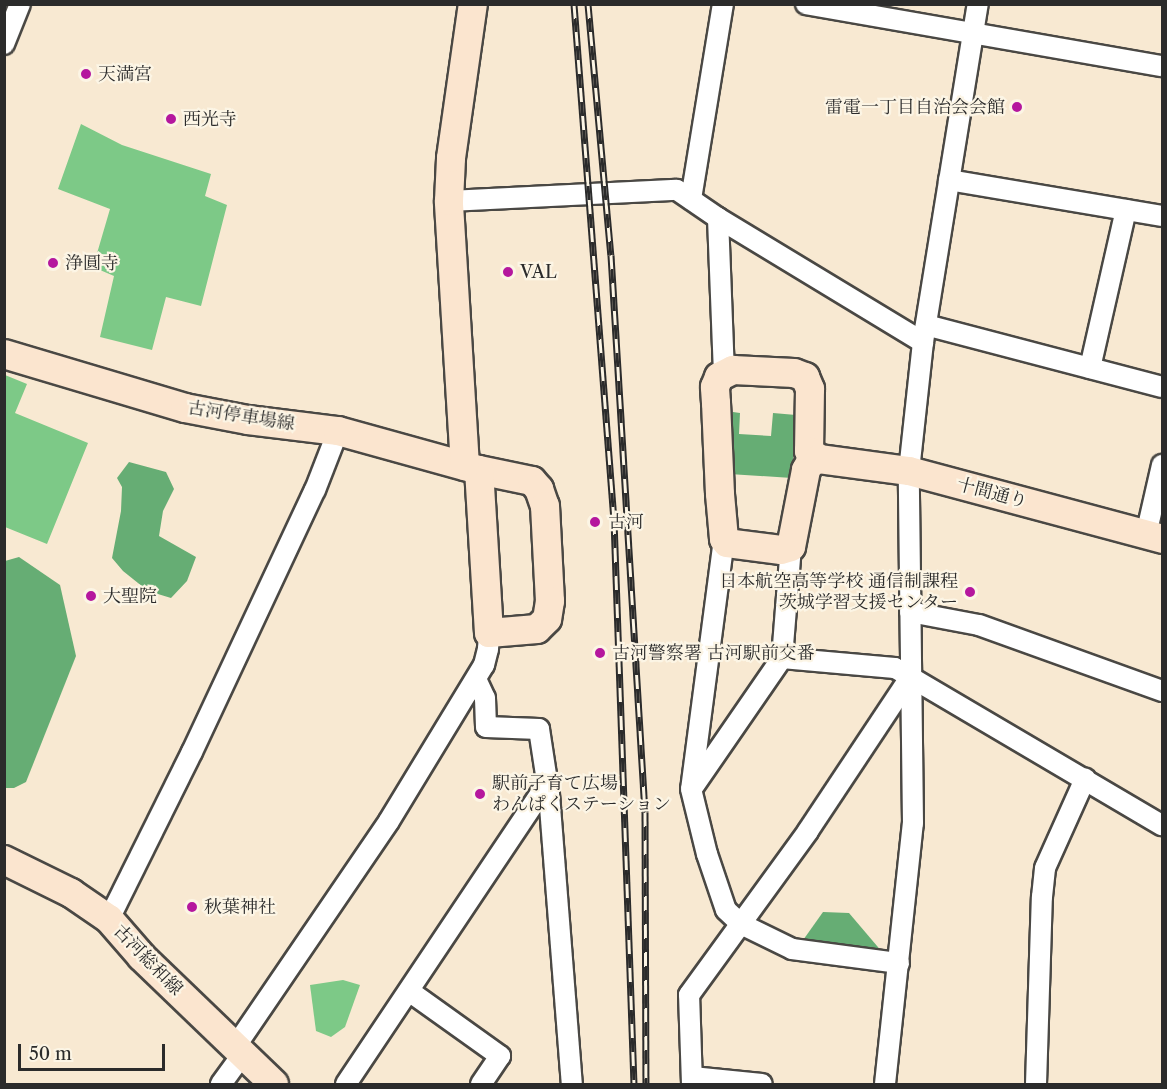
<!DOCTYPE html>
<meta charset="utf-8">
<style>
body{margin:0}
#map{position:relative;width:1167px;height:1089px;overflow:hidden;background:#f8e9d2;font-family:"Libre Caslon Text","Noto Serif JP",serif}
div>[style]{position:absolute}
.green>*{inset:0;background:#7dc987}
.forest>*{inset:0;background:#66ad74}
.roads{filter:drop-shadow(2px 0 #4a4844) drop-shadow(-2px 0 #4a4844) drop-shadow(0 2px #4a4844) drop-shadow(0 -2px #4a4844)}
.street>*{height:20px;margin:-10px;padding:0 10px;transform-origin:10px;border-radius:10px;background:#fff}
.secondary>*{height:28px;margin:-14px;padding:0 14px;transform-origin:14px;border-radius:14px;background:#fbe5cf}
.rail>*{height:7px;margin-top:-3.5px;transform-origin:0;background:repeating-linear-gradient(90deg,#fcf5e5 0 14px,#2b2b2b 0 28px);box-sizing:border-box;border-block:2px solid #2b2b2b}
.dots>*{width:16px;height:16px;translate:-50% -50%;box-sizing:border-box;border:3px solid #fcf5e5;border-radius:50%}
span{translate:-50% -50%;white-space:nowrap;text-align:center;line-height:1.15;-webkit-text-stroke:4.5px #fcf5e5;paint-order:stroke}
.poi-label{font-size:18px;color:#2b2b2b}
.left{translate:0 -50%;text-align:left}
.right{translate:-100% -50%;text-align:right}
.street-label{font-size:18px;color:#2b2b2b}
.frame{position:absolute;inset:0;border:6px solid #2b2b2b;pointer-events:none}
.scale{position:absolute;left:18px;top:1044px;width:147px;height:27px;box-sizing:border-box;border:3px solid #2b2b2b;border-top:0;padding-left:8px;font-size:18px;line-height:21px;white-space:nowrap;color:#2b2b2b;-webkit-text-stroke:4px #fcf5e5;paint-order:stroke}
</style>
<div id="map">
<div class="green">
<i style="clip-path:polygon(81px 124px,122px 145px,211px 174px,205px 196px,227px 205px,201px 306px,166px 297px,152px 350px,100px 337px,114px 276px,93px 267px,110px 209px,58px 189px)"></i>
<i style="clip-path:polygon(5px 375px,27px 384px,15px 413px,88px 443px,47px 544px,5px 527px)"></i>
<i style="clip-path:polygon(343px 980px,360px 985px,345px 1027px,331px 1037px,316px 1031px,310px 985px)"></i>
</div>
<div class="forest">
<i style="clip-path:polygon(733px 412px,740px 413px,739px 434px,771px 436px,773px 413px,796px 415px,792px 478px,729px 474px)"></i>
<i style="clip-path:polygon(129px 462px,166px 472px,174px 489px,163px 511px,159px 536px,196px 557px,187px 581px,171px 598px,148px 591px,123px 571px,112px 558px,121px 511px,122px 487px,117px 478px)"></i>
<i style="clip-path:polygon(19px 557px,60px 585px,76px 656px,26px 782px,14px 788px,5px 788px,5px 561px)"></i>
<i style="clip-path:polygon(823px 912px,849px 913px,883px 953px,801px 943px)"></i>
</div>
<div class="roads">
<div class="street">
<i style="left:806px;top:4px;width:361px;rotate:9.9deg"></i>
<i style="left:4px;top:44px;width:43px;rotate:-68.2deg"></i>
<i style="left:949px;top:180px;width:216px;rotate:9.6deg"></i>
<i style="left:691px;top:199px;width:198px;rotate:-80.7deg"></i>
<i style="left:449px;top:201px;width:228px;rotate:-2.8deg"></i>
<i style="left:677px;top:190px;width:50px;rotate:34.3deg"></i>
<i style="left:718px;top:218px;width:240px;rotate:31.2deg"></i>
<i style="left:718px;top:218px;width:155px;rotate:87.8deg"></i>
<i style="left:926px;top:325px;width:244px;rotate:14.7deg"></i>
<i style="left:1090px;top:368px;width:162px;rotate:-77.2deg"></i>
<i style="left:1146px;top:535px;width:72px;rotate:-77.1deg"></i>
<i style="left:724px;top:539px;width:252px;rotate:97.5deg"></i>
<i style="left:691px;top:789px;width:67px;rotate:76.2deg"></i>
<i style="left:707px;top:854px;width:59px;rotate:71.3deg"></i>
<i style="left:726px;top:910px;width:21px;rotate:43deg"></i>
<i style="left:741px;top:924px;width:57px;rotate:26.1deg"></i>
<i style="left:792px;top:949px;width:108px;rotate:7.5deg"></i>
<i style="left:910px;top:612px;width:70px;rotate:10.7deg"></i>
<i style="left:979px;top:625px;width:195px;rotate:19.8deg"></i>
<i style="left:782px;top:658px;width:113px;rotate:5.1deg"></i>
<i style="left:895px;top:668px;width:310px;rotate:30.5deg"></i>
<i style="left:476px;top:679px;width:21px;rotate:65deg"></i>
<i style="left:485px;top:698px;width:29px;rotate:88deg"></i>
<i style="left:486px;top:727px;width:53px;rotate:2.2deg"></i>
<i style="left:539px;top:729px;width:66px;rotate:81.3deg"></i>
<i style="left:549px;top:794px;width:291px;rotate:85.5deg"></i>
<i style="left:693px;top:787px;width:157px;rotate:-55.4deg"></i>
<i style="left:782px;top:658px;width:111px;rotate:-85.4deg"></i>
<i style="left:109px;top:919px;width:186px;rotate:-63.6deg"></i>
<i style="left:192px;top:752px;width:289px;rotate:-64.9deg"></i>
<i style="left:315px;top:490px;width:63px;rotate:-68.7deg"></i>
<i style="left:409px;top:991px;width:112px;rotate:35.5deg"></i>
<i style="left:500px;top:1056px;width:34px;rotate:124deg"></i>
<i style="left:235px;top:1047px;width:273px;rotate:-55.7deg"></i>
<i style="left:389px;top:821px;width:183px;rotate:-58.7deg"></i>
<i style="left:484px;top:665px;width:16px;rotate:-76deg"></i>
<i style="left:488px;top:649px;width:16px;rotate:-86deg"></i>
<i style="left:692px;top:1077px;width:70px;rotate:5.7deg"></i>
<i style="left:221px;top:1084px;width:36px;rotate:-54deg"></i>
<i style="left:346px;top:1084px;width:361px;rotate:-56.2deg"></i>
<i style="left:692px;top:1084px;width:89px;rotate:-91.9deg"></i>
<i style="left:689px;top:995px;width:203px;rotate:-54deg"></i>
<i style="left:808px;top:831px;width:186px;rotate:-56.4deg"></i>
<i style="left:885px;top:1084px;width:262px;rotate:-83.9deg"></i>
<i style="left:913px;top:823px;width:352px;rotate:-90.7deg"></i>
<i style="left:909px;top:471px;width:130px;rotate:-83.8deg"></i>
<i style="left:923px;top:342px;width:342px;rotate:-80.8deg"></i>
<i style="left:1036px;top:1084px;width:187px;rotate:-88.2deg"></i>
<i style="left:1042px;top:897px;width:29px;rotate:-84deg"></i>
<i style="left:1045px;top:868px;width:98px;rotate:-65.8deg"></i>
</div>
<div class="secondary">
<i style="left:4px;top:354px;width:189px;rotate:16.6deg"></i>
<i style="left:185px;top:408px;width:64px;rotate:10.8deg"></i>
<i style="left:248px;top:420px;width:91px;rotate:7deg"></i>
<i style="left:338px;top:431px;width:146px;rotate:15.5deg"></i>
<i style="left:479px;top:470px;width:54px;rotate:11.7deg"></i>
<i style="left:532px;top:481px;width:11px;rotate:49deg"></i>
<i style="left:539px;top:489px;width:18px;rotate:71deg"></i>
<i style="left:545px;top:506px;width:95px;rotate:87deg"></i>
<i style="left:550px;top:601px;width:18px;rotate:99deg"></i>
<i style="left:547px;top:619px;width:14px;rotate:135deg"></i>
<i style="left:537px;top:629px;width:48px;rotate:175.2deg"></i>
<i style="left:489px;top:633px;width:163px;rotate:-93.5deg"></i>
<i style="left:819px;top:459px;width:10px;rotate:156deg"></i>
<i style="left:810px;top:463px;width:8px;rotate:120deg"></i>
<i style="left:806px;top:470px;width:78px;rotate:101deg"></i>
<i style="left:791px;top:547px;width:10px;rotate:163deg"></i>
<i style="left:781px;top:550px;width:54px;rotate:-172.6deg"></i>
<i style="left:727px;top:543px;width:5px;rotate:-127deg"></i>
<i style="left:724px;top:539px;width:45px;rotate:-95.1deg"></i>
<i style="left:720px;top:494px;width:91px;rotate:-92.5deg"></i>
<i style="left:716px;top:403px;width:16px;rotate:-94deg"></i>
<i style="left:715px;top:387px;width:11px;rotate:-68deg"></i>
<i style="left:719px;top:377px;width:16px;rotate:-27deg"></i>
<i style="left:733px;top:370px;width:61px;rotate:2.8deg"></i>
<i style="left:794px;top:373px;width:12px;rotate:20deg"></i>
<i style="left:805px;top:377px;width:13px;rotate:67deg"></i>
<i style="left:810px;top:389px;width:62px;rotate:90.9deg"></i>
<i style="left:809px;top:451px;width:13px;rotate:39deg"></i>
<i style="left:819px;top:459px;width:91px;rotate:7.6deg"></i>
<i style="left:909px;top:471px;width:262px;rotate:15deg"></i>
<i style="left:465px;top:466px;width:265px;rotate:-93.5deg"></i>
<i style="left:449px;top:201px;width:43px;rotate:-87.3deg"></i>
<i style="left:451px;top:158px;width:156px;rotate:-81.9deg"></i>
<i style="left:4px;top:860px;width:75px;rotate:26.2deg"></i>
<i style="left:71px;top:893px;width:46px;rotate:34.4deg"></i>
<i style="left:109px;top:919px;width:50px;rotate:49deg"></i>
<i style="left:142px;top:957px;width:183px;rotate:43.9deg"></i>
</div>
</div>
<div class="rail">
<i style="left:574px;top:4px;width:518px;rotate:85.57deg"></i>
<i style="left:614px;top:520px;width:564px;rotate:87.97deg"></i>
<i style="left:588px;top:4px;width:252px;rotate:84.8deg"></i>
<i style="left:611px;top:255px;width:558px;rotate:86.51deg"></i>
<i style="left:645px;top:812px;width:272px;rotate:89.8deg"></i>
</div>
<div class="dots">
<i style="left:86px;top:74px;background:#b5179e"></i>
<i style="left:1017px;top:107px;background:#b5179e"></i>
<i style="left:171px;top:119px;background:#b5179e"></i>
<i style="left:53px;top:263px;background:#b5179e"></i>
<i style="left:508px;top:272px;background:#b5179e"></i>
<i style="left:595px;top:522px;background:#b5179e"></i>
<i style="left:970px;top:592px;background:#b5179e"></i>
<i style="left:91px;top:596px;background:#b5179e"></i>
<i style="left:600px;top:653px;background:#b5179e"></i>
<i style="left:480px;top:794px;background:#b5179e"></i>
<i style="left:192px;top:907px;background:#b5179e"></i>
</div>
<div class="poi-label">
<span class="left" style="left:98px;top:74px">天満宮</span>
<span class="right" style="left:1005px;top:107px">雷電一丁目自治会会館</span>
<span class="left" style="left:183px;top:119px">西光寺</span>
<span class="left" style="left:65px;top:263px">浄圓寺</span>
<span class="left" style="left:520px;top:272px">VAL</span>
<span class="left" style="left:608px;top:522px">古河</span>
<span class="right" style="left:958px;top:592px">日本航空高等学校 通信制課程<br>茨城学習支援センター</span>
<span class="left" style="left:103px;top:596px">大聖院</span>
<span class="left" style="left:612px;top:653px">古河警察署 古河駅前交番</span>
<span class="left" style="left:492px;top:794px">駅前子育て広場<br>わんぱくステーション</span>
<span class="left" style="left:204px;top:907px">秋葉神社</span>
</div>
<div class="street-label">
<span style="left:241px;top:416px;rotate:9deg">古河停車場線</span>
<span style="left:992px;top:493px;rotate:15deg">十間通り</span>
<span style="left:148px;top:960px;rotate:46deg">古河総和線</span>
</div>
<div class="frame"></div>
<div class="scale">50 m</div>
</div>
